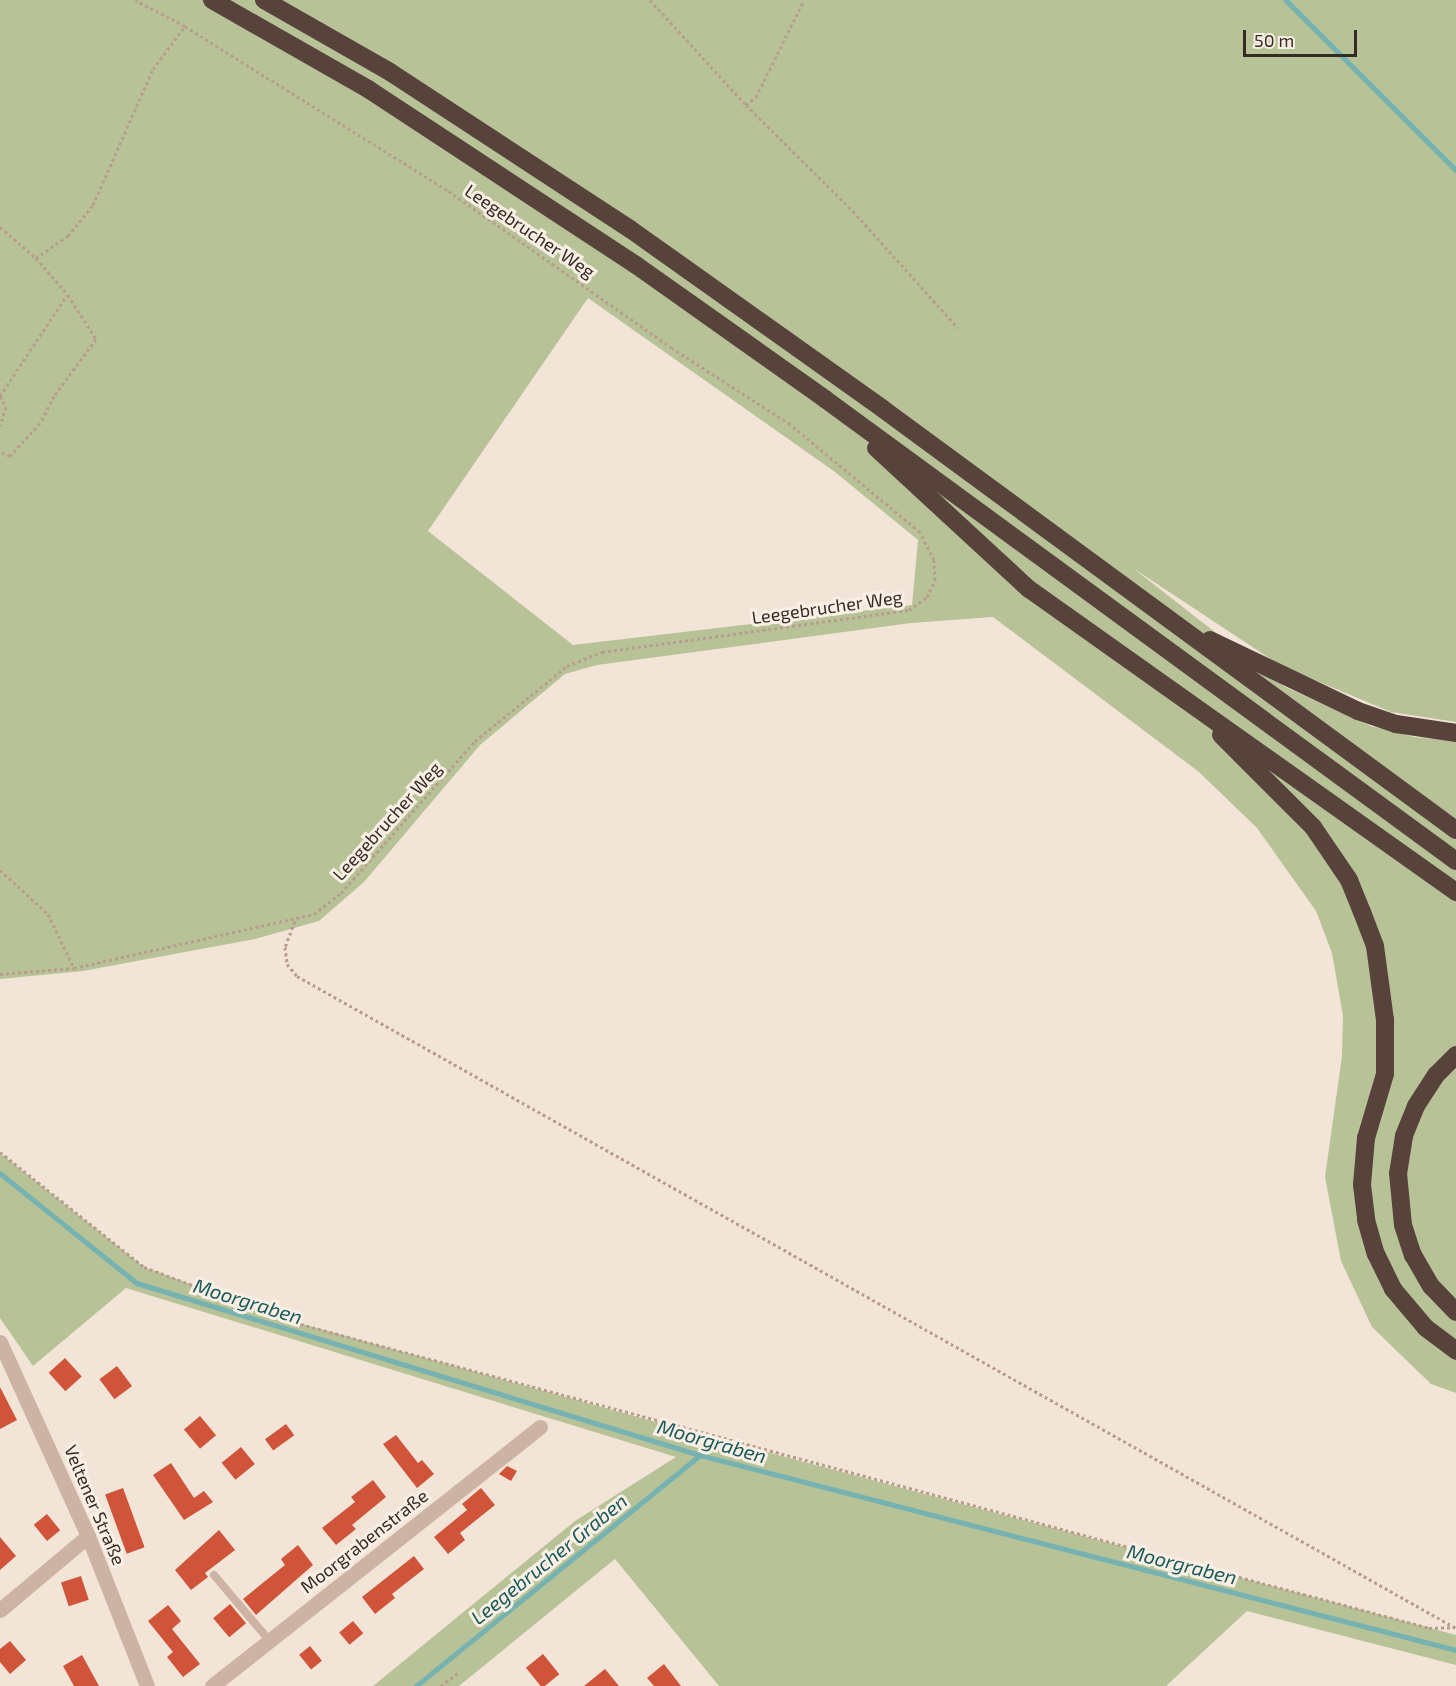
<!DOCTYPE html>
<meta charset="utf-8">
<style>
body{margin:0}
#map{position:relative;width:1456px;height:1686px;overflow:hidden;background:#f3e4d8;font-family:"Exo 2",sans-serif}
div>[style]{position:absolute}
.green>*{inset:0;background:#b7c397}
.stream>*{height:4.5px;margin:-2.25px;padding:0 2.25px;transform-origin:2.25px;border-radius:2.25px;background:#75b2b1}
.building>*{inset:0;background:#cf5439;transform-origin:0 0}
.path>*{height:3px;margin-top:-1.5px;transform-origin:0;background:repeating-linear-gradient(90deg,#b89d8d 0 3px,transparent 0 6px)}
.lane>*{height:8px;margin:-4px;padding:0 4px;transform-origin:4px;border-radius:4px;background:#ccb3a3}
.street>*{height:15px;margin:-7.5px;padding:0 7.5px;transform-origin:7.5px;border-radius:7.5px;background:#ccb3a3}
.highway>*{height:18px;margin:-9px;padding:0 9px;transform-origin:9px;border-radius:9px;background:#58433c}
span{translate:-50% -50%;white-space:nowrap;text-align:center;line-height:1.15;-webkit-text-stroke:6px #faefe4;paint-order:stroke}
.street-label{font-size:18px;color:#362a26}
.water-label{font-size:20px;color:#185a5b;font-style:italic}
.scale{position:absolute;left:1243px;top:30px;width:114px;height:27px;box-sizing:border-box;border:3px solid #362a26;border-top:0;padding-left:8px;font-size:18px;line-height:21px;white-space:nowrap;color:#362a26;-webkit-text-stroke:4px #faefe4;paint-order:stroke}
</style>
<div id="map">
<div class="green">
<i style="clip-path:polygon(evenodd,0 0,1456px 0,1456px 722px,1391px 712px,1281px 666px,1133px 568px,1285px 687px,1371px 726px,1414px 737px,1456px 741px,1456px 1393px,1431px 1384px,1372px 1327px,1341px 1261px,1325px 1177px,1342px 1056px,1343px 1016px,1332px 953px,1316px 911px,1257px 828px,1199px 772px,993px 617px,911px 623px,597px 665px,565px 674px,480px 745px,364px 882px,319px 921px,255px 939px,83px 971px,0 979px,0 0,588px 298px,835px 472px,918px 540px,912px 605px,573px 645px,428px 531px,588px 298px)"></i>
<i style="clip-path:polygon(0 1153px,144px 1267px,288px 1320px,703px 1435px,1456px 1635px,1456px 1665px,1247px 1611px,1166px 1686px,719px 1686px,615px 1559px,459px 1686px,373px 1686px,575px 1521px,676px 1457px,126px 1288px,33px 1366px,0 1318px)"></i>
</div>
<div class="stream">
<i style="left:1286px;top:0;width:240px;rotate:45deg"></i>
<i style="left:0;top:1173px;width:176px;rotate:38.8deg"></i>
<i style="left:137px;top:1283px;width:589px;rotate:16.99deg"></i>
<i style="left:700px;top:1455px;width:781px;rotate:14.46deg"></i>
<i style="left:416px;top:1686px;width:366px;rotate:-39.1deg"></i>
</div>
<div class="building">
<i style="left:65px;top:1358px;width:25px;height:22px;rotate:48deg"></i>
<i style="left:117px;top:1366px;width:25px;height:22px;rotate:53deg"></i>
<i style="clip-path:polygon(0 1387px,17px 1420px,0 1429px)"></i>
<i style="left:200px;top:1416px;width:25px;height:21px;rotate:50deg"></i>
<i style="left:286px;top:1424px;width:14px;height:26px;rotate:54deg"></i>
<i style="clip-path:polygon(396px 1435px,418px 1463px,422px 1460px,434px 1474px,417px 1488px,383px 1444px)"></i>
<i style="left:241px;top:1447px;width:22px;height:25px;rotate:51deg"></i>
<i style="clip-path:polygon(171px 1463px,194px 1498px,204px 1491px,213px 1502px,184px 1520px,153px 1475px)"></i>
<i style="clip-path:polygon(507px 1466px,517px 1471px,511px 1481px,499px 1474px)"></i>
<i style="clip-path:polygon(373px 1480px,386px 1497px,352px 1525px,356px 1529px,336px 1545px,322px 1528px,355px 1502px,351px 1497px)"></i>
<i style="left:123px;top:1488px;width:63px;height:19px;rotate:70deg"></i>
<i style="clip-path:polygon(481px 1488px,495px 1505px,460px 1533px,465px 1540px,448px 1554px,434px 1537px,467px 1510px,462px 1504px)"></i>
<i style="left:47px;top:1514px;width:21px;height:17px;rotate:51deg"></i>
<i style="clip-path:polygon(219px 1530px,235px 1550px,205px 1573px,208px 1577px,191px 1590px,175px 1570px)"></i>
<i style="clip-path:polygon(0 1537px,16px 1556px,0 1570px)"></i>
<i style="clip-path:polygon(298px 1545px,313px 1565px,256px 1615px,243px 1599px,285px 1565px,281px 1559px)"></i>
<i style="clip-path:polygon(414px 1556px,424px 1569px,392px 1594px,395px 1598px,375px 1614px,362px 1597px)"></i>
<i style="left:81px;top:1576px;width:25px;height:21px;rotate:72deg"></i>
<i style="left:230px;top:1604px;width:25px;height:22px;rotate:50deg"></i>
<i style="clip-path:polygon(168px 1605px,181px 1621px,172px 1629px,200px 1664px,183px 1677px,167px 1657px,173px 1652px,148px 1621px)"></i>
<i style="left:353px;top:1621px;width:16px;height:18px;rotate:50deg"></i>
<i style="clip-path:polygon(10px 1641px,26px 1660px,10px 1674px,0 1662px,0 1649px)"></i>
<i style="left:310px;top:1646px;width:19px;height:14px;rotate:51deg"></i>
<i style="left:543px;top:1654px;width:26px;height:22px;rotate:51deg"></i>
<i style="clip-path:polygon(82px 1655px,99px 1686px,74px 1686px,63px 1666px)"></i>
<i style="clip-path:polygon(664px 1664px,681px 1686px,654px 1686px,647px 1678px)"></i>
<i style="clip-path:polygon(605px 1669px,619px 1686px,584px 1686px)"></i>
</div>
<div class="path">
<i style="left:650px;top:0;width:142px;rotate:47.6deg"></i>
<i style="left:746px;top:105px;width:151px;rotate:44.7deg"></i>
<i style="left:853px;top:211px;width:157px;rotate:48.1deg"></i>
<i style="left:746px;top:105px;width:13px;rotate:-39deg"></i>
<i style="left:756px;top:97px;width:108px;rotate:-63.7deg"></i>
<i style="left:0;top:227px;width:48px;rotate:40.7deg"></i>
<i style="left:36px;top:258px;width:49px;rotate:49.1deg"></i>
<i style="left:68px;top:295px;width:52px;rotate:57.5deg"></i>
<i style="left:96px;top:339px;width:71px;rotate:126.4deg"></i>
<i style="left:54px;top:396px;width:30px;rotate:117deg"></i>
<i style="left:40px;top:423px;width:45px;rotate:132.3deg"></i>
<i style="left:10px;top:456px;width:11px;rotate:-158deg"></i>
<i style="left:36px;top:258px;width:39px;rotate:-35deg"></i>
<i style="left:68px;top:236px;width:40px;rotate:-51deg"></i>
<i style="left:93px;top:205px;width:149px;rotate:-66.2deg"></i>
<i style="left:153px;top:69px;width:54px;rotate:-53.3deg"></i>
<i style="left:0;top:396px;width:121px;rotate:-56.4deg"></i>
<i style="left:0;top:396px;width:13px;rotate:61deg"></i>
<i style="left:6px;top:407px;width:20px;rotate:108deg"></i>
<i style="left:0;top:870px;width:65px;rotate:42.5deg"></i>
<i style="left:48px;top:914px;width:60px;rotate:64.3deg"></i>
<i style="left:295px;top:921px;width:28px;rotate:111deg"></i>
<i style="left:285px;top:947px;width:17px;rotate:83deg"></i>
<i style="left:287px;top:964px;width:16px;rotate:50deg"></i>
<i style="left:297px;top:976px;width:1330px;rotate:29.36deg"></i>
<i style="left:0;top:974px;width:74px;rotate:-4.6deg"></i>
<i style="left:74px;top:968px;width:246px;rotate:-12.7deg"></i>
<i style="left:314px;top:914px;width:34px;rotate:-38deg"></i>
<i style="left:341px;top:893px;width:203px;rotate:-48.6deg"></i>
<i style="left:475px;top:741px;width:119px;rotate:-39.2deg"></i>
<i style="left:567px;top:666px;width:38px;rotate:-22deg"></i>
<i style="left:602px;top:652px;width:310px;rotate:-7.8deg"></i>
<i style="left:909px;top:610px;width:22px;rotate:-36deg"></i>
<i style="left:927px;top:597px;width:19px;rotate:-65deg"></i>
<i style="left:935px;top:580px;width:20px;rotate:-93deg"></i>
<i style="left:934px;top:560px;width:31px;rotate:-117deg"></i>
<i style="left:920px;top:532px;width:169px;rotate:-140.3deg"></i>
<i style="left:790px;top:424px;width:140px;rotate:-147.2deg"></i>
<i style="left:672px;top:348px;width:275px;rotate:-144.9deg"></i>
<i style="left:447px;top:190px;width:309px;rotate:-148deg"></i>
<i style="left:185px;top:26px;width:56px;rotate:-152.5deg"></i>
<i style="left:0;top:1152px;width:184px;rotate:38.6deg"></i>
<i style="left:144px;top:1267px;width:155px;rotate:20.4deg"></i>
<i style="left:289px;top:1321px;width:1181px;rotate:15.07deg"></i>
<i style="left:1429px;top:1628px;width:24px;rotate:-2deg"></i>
<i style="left:441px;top:1686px;width:24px;rotate:-38deg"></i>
</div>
<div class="lane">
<i style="left:214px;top:1575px;width:85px;rotate:49.8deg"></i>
</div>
<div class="street">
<i style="left:0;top:1342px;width:213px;rotate:65.6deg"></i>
<i style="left:88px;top:1536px;width:161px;rotate:68.5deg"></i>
<i style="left:0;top:1610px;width:115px;rotate:-40.1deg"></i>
<i style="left:212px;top:1686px;width:418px;rotate:-38.3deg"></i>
</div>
<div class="highway">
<i style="left:212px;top:0;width:180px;rotate:29.7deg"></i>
<i style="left:368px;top:89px;width:321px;rotate:33.3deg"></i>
<i style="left:636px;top:265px;width:232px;rotate:35.3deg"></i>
<i style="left:825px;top:399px;width:782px;rotate:36.21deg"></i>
<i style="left:264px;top:0;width:145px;rotate:29.7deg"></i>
<i style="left:390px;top:72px;width:287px;rotate:33.2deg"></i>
<i style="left:630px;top:229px;width:310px;rotate:35.4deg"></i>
<i style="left:883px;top:409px;width:711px;rotate:36.31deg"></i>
<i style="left:876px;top:448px;width:208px;rotate:42.7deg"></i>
<i style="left:1029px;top:589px;width:524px;rotate:35.36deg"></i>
<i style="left:1210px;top:640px;width:164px;rotate:25.6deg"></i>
<i style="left:1358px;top:711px;width:40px;rotate:18.9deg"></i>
<i style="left:1396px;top:724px;width:61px;rotate:8.5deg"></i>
<i style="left:1221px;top:735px;width:130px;rotate:45deg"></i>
<i style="left:1313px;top:827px;width:64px;rotate:55.8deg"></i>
<i style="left:1349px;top:880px;width:35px;rotate:68deg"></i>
<i style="left:1362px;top:912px;width:36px;rotate:69deg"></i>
<i style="left:1375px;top:946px;width:75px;rotate:82.3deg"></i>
<i style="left:1385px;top:1020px;width:54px;rotate:90deg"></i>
<i style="left:1385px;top:1074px;width:67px;rotate:106.5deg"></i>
<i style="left:1366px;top:1138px;width:47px;rotate:94.9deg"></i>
<i style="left:1362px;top:1185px;width:35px;rotate:83deg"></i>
<i style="left:1366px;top:1220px;width:35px;rotate:74deg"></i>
<i style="left:1376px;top:1254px;width:39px;rotate:64deg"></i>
<i style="left:1393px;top:1289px;width:51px;rotate:49.8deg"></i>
<i style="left:1426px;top:1328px;width:38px;rotate:37deg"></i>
<i style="left:1456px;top:1055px;width:28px;rotate:135deg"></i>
<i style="left:1436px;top:1075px;width:37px;rotate:123deg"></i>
<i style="left:1416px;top:1106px;width:32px;rotate:112deg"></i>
<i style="left:1404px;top:1136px;width:37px;rotate:99deg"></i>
<i style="left:1398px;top:1173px;width:52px;rotate:84.5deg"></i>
<i style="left:1403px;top:1225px;width:32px;rotate:72deg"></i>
<i style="left:1413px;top:1255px;width:36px;rotate:60deg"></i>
<i style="left:1431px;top:1286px;width:36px;rotate:46deg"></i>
</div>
<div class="street-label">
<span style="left:530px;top:231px;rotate:34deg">Leegebrucher Weg</span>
<span style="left:827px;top:607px;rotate:-8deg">Leegebrucher Weg</span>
<span style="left:387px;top:821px;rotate:-48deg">Leegebrucher Weg</span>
<span style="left:95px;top:1505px;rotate:67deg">Veltener Straße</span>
<span style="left:364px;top:1541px;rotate:-38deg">Moorgrabenstraße</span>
</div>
<div class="water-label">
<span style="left:248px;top:1301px;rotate:17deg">Moorgraben</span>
<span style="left:712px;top:1441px;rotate:16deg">Moorgraben</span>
<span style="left:549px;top:1559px;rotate:-39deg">Leegebrucher Graben</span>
<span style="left:1182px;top:1564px;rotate:14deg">Moorgraben</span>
</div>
<div class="scale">50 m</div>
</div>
